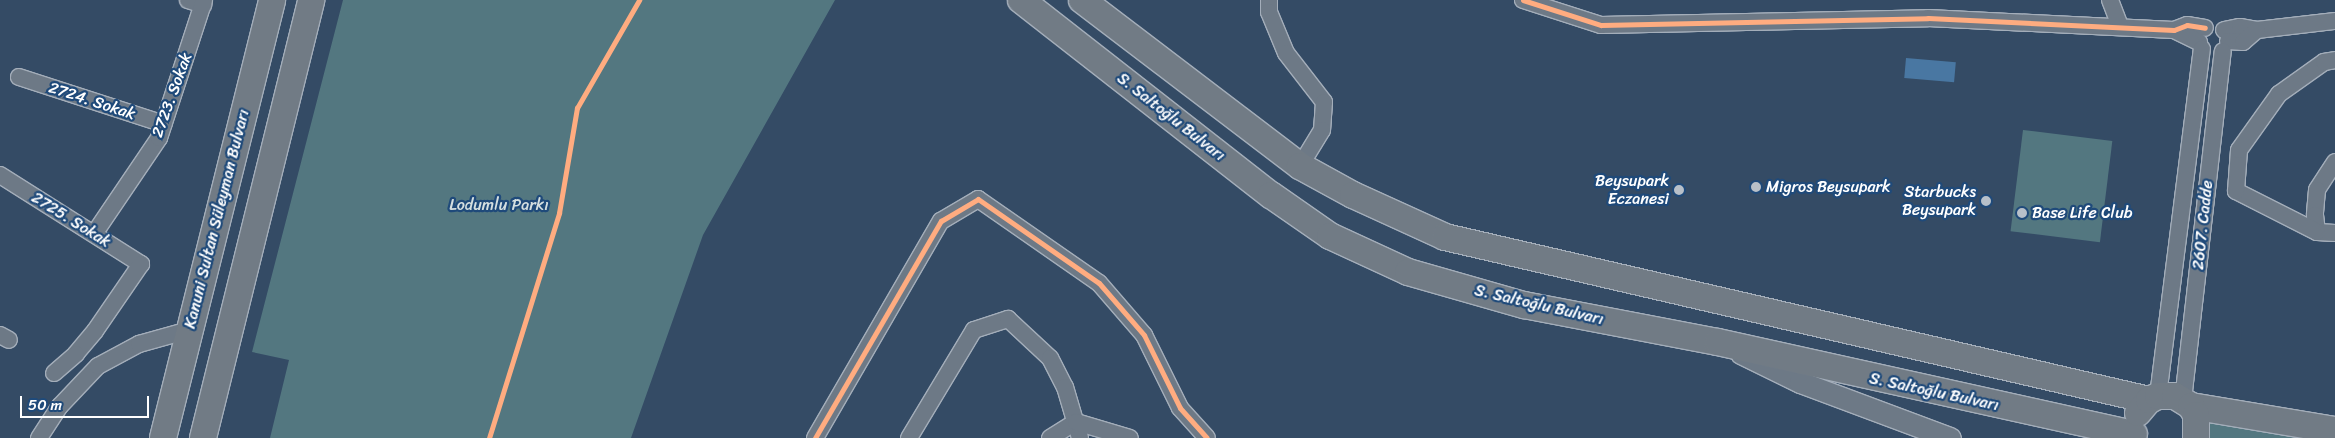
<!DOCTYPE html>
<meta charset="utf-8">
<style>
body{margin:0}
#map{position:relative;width:2335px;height:438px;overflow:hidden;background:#344b65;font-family:Sriracha,sans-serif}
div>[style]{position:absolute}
.green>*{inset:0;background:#537780;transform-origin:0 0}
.water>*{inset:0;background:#4977a2;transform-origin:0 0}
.roads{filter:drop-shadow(1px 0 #a4aeba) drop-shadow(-1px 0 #a4aeba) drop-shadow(0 1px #a4aeba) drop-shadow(0 -1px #a4aeba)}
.minor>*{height:16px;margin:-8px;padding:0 8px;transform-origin:8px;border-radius:8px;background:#6d7986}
.tertiary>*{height:21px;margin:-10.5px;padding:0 10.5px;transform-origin:10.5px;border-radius:10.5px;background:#6d7986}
.primary>*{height:26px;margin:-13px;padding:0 13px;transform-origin:13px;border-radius:13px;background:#717b85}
.cycleway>*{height:5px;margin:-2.5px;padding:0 2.5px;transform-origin:2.5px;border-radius:2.5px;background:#ffac80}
.dots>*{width:14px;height:14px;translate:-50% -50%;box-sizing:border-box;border:2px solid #1f4a7a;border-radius:50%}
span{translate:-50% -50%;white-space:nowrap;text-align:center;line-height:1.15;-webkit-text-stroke:4.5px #1f4a7a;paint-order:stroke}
.street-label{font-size:16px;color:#fff}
.poi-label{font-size:16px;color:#fff}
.right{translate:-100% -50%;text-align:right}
.left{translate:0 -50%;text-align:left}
.park-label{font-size:16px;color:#d5dfe0}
.scale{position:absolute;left:20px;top:396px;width:129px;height:22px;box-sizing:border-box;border:2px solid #fff;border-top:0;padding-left:6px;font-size:15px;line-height:18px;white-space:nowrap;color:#fff;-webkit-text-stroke:4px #1f4a7a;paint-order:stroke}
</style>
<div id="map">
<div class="green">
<i style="clip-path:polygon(343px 0,835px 0,703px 235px,631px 438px,270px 438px,289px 360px,252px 352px)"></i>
<i style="left:2023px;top:130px;width:90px;height:102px;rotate:7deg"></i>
<i style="clip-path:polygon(2209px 418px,2309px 438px,2207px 438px)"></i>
</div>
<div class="water">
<i style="left:1906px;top:58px;width:50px;height:20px;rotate:5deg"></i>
</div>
<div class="roads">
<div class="minor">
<i style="left:188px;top:0;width:16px;rotate:18deg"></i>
<i style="left:1269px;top:0;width:12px;rotate:90deg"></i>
<i style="left:1269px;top:12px;width:44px;rotate:67.5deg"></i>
<i style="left:1286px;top:53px;width:62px;rotate:52.2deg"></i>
<i style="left:1324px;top:102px;width:28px;rotate:94deg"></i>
<i style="left:1322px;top:130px;width:42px;rotate:121.4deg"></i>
<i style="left:1523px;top:0;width:82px;rotate:17.8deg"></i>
<i style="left:1601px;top:25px;width:327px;rotate:-1.2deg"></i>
<i style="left:1928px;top:18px;width:246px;rotate:2.8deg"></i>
<i style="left:2174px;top:30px;width:14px;rotate:-21deg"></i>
<i style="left:2187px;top:25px;width:18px;rotate:9deg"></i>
<i style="left:2110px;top:0;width:28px;rotate:69deg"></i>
<i style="left:2174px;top:30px;width:28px;rotate:26deg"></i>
<i style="left:2224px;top:30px;width:16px;rotate:-11deg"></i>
<i style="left:2240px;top:27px;width:17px;rotate:10deg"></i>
<i style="left:2257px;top:30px;width:79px;rotate:-6.6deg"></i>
<i style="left:2228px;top:41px;width:15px;rotate:4deg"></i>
<i style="left:2243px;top:42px;width:18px;rotate:-41deg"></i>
<i style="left:19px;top:77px;width:152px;rotate:18deg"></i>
<i style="left:2335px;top:162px;width:33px;rotate:123deg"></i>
<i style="left:2317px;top:190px;width:25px;rotate:95deg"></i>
<i style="left:2315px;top:215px;width:17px;rotate:83deg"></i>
<i style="left:2317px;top:232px;width:18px;rotate:3deg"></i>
<i style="left:0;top:175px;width:167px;rotate:32.3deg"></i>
<i style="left:141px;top:264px;width:81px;rotate:124.5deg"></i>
<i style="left:95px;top:331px;width:30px;rotate:130deg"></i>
<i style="left:76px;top:354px;width:29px;rotate:139deg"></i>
<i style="left:2317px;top:232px;width:91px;rotate:-153.2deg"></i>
<i style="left:2236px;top:191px;width:41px;rotate:-85.8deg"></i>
<i style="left:2239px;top:150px;width:69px;rotate:-54.5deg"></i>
<i style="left:2279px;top:94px;width:55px;rotate:-35.4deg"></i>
<i style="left:2324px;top:62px;width:11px;rotate:-10deg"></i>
<i style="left:94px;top:234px;width:116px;rotate:-55.9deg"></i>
<i style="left:159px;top:138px;width:145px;rotate:-71.9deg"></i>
<i style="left:0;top:335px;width:10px;rotate:29deg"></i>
<i style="left:2158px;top:396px;width:350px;rotate:-82.8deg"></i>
<i style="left:2183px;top:400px;width:351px;rotate:-83.5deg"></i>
<i style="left:39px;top:438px;width:38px;rotate:-57deg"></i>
<i style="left:60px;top:406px;width:55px;rotate:-46.5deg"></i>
<i style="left:98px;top:366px;width:47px;rotate:-28.2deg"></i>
<i style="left:139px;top:344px;width:52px;rotate:-15.6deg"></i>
<i style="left:815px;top:438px;width:251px;rotate:-59.9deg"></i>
<i style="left:941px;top:221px;width:43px;rotate:-30.7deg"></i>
<i style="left:978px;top:199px;width:147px;rotate:34.8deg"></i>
<i style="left:1099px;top:283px;width:69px;rotate:49.1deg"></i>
<i style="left:1144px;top:335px;width:81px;rotate:63.7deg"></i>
<i style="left:1180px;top:408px;width:40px;rotate:48deg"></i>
<i style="left:909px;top:438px;width:126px;rotate:-59deg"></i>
<i style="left:974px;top:330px;width:36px;rotate:-18deg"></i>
<i style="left:1008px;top:319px;width:57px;rotate:42.9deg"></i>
<i style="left:1050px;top:358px;width:33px;rotate:63deg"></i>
<i style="left:1065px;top:387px;width:53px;rotate:73.6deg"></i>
<i style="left:1050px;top:438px;width:31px;rotate:-32deg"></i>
<i style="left:1076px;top:422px;width:56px;rotate:16.5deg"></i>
</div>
<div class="tertiary">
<i style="left:1741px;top:353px;width:66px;rotate:26.2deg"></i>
<i style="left:1800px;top:382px;width:160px;rotate:20.5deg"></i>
</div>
<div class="primary">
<i style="left:1021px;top:0;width:317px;rotate:38deg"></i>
<i style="left:1271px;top:195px;width:72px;rotate:34.8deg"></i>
<i style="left:1330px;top:236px;width:86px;rotate:24.8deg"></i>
<i style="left:1408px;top:272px;width:121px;rotate:15.9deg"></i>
<i style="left:1524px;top:305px;width:197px;rotate:10.8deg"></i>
<i style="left:1718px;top:342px;width:426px;rotate:12.5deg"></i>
<i style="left:1082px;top:0;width:274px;rotate:37.3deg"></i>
<i style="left:1300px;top:166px;width:60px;rotate:28.7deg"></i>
<i style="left:1353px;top:195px;width:101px;rotate:24.5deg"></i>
<i style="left:1445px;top:237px;width:723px;rotate:13.04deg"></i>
<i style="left:2191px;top:406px;width:146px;rotate:9.5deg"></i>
<i style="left:2138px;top:413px;width:17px;rotate:-50deg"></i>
<i style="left:2149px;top:400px;width:10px;rotate:-24deg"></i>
<i style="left:2158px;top:396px;width:17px"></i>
<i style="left:2175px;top:396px;width:19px;rotate:32deg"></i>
<i style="left:2191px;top:406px;width:10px;rotate:61deg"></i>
<i style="left:2196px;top:415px;width:23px;rotate:90deg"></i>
<i style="left:163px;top:438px;width:451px;rotate:-76deg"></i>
<i style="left:203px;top:438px;width:451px;rotate:-76.1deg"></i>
</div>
</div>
<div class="cycleway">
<i style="left:1523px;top:0;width:82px;rotate:17.8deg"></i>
<i style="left:1601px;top:25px;width:327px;rotate:-1.2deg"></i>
<i style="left:1928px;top:18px;width:246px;rotate:2.8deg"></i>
<i style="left:2174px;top:30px;width:14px;rotate:-21deg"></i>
<i style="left:2187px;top:25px;width:18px;rotate:9deg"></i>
<i style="left:489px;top:438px;width:236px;rotate:-72.7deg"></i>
<i style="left:559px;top:213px;width:107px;rotate:-80.3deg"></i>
<i style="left:577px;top:108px;width:125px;rotate:-60.1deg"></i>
<i style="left:815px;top:438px;width:251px;rotate:-59.9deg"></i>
<i style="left:941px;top:221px;width:43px;rotate:-30.7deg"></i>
<i style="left:978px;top:199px;width:147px;rotate:34.8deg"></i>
<i style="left:1099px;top:283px;width:69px;rotate:49.1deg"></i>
<i style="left:1144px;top:335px;width:81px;rotate:63.7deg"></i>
<i style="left:1180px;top:408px;width:40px;rotate:48deg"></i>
</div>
<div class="dots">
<i style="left:1756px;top:187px;background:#b8c0c9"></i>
<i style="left:1679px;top:190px;background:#b8c0c9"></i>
<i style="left:1986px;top:201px;background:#b8c0c9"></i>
<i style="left:2022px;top:213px;background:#b8c0c9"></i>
</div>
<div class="street-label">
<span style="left:172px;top:95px;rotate:-70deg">2723. Sokak</span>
<span style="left:92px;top:101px;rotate:18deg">2724. Sokak</span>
<span style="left:1171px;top:117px;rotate:38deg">S. Saltoğlu Bulvarı</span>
<span style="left:217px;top:219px;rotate:-76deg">Kanuni Sultan Süleyman Bulvarı</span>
<span style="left:71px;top:220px;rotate:32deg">2725. Sokak</span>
<span style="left:2203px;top:225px;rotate:-84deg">2607. Cadde</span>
<span style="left:1539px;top:305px;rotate:13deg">S. Saltoğlu Bulvarı</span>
<span style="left:1934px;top:392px;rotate:12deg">S. Saltoğlu Bulvarı</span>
</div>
<div class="poi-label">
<span class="right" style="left:1669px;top:190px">Beysupark<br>Eczanesi</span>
<span class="left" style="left:1766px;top:187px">Migros Beysupark</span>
<span class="right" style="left:1976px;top:201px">Starbucks<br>Beysupark</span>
<span class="left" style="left:2032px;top:213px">Base Life Club</span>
</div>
<div class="park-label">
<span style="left:499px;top:205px">Lodumlu Parkı</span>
</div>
<div class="scale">50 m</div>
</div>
